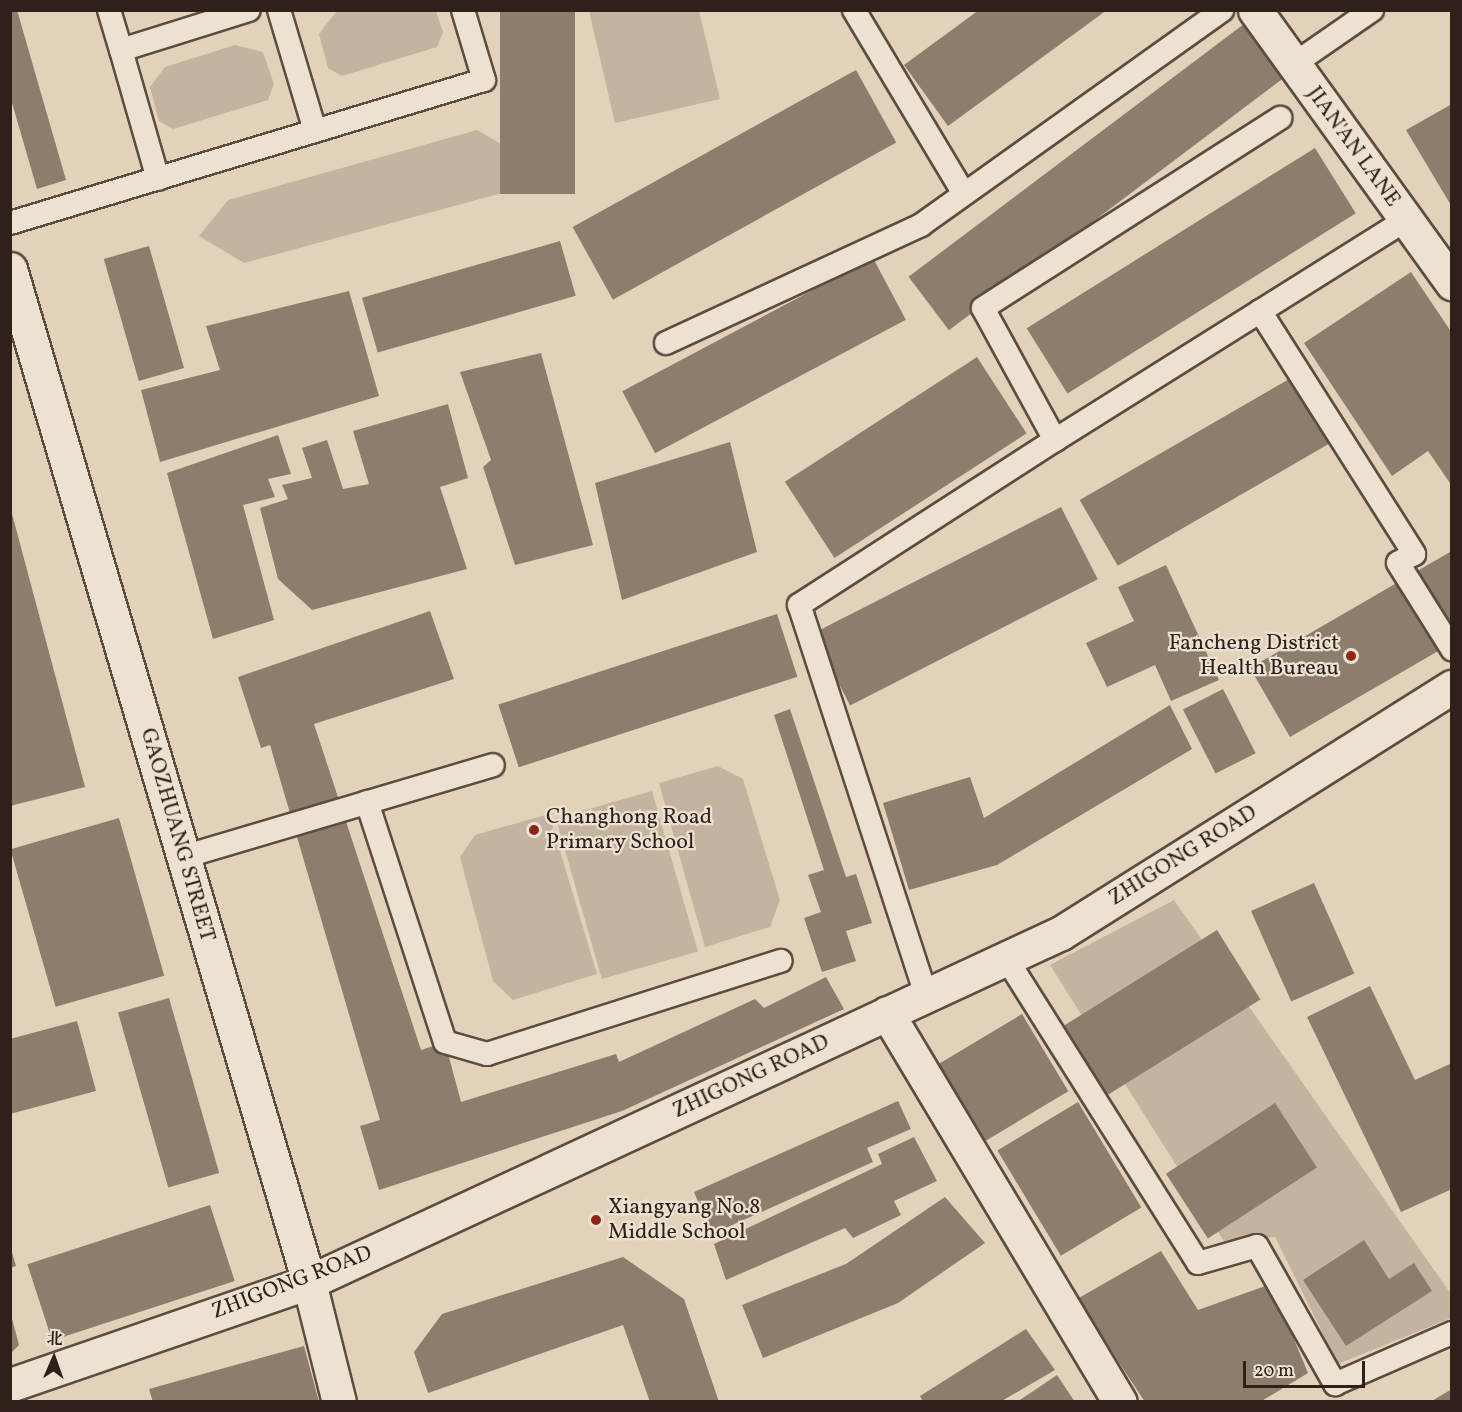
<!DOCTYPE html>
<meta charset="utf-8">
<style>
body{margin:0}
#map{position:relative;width:1462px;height:1412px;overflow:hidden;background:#e3d2ba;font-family:Vollkorn,"Noto Serif SC",serif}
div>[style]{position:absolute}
.green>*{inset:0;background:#c4b49f;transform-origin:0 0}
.building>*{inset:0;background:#8d7d6d;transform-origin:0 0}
.roads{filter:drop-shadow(2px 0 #5c4c41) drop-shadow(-2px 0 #5c4c41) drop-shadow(0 2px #5c4c41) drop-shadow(0 -2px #5c4c41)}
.lane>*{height:22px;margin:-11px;padding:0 11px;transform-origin:11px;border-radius:11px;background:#ede2d2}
.street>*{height:33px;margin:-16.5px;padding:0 16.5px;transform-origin:16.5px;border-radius:16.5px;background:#ede2d2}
.dots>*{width:16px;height:16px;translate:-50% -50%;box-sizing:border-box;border:3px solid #ede2d2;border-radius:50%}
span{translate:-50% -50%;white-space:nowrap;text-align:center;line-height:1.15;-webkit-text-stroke:4.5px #ede2d2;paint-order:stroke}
.street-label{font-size:22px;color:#2f2019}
.poi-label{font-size:22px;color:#2f2019}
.right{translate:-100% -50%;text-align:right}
.left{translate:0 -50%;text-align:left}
.frame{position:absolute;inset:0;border:12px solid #2f2019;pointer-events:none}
.north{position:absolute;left:24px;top:1328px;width:60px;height:60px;-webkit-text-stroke:4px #ede2d2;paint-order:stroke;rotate:2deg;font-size:16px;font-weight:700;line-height:24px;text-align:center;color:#2f2019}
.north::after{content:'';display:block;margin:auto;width:21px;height:27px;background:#2f2019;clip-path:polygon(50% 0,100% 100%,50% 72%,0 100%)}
.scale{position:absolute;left:1243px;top:1361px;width:122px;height:27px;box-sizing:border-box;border:3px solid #2f2019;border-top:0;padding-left:8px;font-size:18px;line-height:21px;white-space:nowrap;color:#2f2019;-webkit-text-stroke:4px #ede2d2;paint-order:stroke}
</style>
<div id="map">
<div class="green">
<i style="clip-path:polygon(344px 10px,436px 11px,443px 32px,437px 47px,342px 76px,328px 68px,319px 34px,335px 13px)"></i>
<i style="clip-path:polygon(589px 11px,699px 11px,720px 99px,615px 123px)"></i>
<i style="clip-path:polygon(235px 45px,263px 52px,274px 84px,268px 100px,173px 129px,159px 121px,150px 87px,165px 67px)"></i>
<i style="clip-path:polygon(477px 130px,524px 157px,506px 192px,244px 263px,199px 236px,228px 200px)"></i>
<i style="clip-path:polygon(718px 766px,743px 779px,780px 900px,770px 927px,705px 947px,659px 783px)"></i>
<i style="left:652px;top:791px;width:167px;height:100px;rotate:74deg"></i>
<i style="clip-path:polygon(549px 814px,597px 974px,513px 1000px,493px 981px,460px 857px,475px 835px)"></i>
<i style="clip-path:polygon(1174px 900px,1451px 1294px,1451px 1318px,1338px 1364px,1275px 1237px,1224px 1241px,1050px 965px)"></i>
</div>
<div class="building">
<i style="clip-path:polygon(10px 10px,17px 10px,66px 180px,37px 189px,10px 96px)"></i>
<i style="left:500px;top:10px;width:75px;height:184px"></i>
<i style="clip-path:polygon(979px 10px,1107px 10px,948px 126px,904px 65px)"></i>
<i style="left:1244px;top:24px;width:67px;height:420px;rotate:53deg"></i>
<i style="left:856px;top:70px;width:83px;height:324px;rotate:61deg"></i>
<i style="clip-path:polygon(1452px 104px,1452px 207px,1406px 130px)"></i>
<i style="left:1315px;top:148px;width:77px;height:340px;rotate:58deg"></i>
<i style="left:560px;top:241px;width:57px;height:206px;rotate:74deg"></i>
<i style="left:149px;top:246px;width:127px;height:47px;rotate:74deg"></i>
<i style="left:873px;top:258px;width:70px;height:284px;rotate:62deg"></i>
<i style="clip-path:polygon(1411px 272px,1452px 333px,1452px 486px,1428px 451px,1392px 476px,1304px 343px)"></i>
<i style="clip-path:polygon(349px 291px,379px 396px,160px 462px,141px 390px,220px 370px,206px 326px)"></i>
<i style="clip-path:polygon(541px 353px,593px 545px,515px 565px,483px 467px,491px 460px,460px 372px)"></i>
<i style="left:977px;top:357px;width:91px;height:229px;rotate:57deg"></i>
<i style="left:1291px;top:378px;width:76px;height:244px;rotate:60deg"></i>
<i style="clip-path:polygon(448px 404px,468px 478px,440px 487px,467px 569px,312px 610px,278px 579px,260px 508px,288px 499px,282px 485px,312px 478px,302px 448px,327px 440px,343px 489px,369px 484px,353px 431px)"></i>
<i style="clip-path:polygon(278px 435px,291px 474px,268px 479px,275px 497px,243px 505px,274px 620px,213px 639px,167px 473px)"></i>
<i style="clip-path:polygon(730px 442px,757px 552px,622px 600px,595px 483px)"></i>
<i style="left:1061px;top:507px;width:81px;height:278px;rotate:63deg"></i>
<i style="clip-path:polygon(11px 510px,85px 787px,10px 806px,10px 511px)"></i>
<i style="clip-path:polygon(1450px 552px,1452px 643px,1290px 737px,1250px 668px)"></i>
<i style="clip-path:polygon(1166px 565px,1219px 680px,1171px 701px,1155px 665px,1107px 687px,1086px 643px,1134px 621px,1118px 587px)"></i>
<i style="clip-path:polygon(430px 611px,454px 679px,314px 724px,421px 1050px,445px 1042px,461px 1102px,616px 1054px,619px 1062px,755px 999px,764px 1008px,826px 977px,844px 1009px,622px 1111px,379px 1190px,360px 1126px,380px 1120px,270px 745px,261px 748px,238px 677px)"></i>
<i style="left:777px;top:614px;width:66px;height:293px;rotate:72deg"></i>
<i style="left:1223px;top:689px;width:72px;height:45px;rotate:63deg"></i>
<i style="clip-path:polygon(1170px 705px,1192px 749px,997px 865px,909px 890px,883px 803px,970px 777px,984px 818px)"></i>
<i style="clip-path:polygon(790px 709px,846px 877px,856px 874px,872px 923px,846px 931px,856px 961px,822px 972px,804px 918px,821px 912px,808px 875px,824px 870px,774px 715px)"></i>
<i style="left:119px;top:818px;width:164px;height:113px;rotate:74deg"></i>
<i style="left:1314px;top:883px;width:99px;height:69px;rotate:66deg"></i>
<i style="left:1217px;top:930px;width:82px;height:184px;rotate:58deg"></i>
<i style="clip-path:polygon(1370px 986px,1415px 1080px,1452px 1063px,1452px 1189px,1401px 1212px,1307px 1017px)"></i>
<i style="left:169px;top:998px;width:182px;height:53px;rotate:74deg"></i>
<i style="left:1022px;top:1014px;width:90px;height:104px;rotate:59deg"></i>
<i style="clip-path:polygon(77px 1021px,96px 1091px,10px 1114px,10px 1039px)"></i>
<i style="clip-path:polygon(898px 1101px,911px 1129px,867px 1148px,873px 1162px,712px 1234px,694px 1192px)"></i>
<i style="left:1078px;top:1102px;width:123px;height:94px;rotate:59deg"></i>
<i style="left:1275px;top:1103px;width:77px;height:130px;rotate:57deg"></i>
<i style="clip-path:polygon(914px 1137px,937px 1181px,894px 1201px,901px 1215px,853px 1238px,845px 1228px,726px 1280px,714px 1244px,882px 1164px,878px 1154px)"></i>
<i style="clip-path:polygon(945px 1197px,985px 1243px,898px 1303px,763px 1358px,742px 1305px,846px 1264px)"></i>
<i style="left:210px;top:1205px;width:80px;height:192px;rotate:72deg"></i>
<i style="clip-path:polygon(1364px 1240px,1389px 1279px,1414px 1263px,1432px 1291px,1346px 1346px,1303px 1280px)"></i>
<i style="clip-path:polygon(10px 1246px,16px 1266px,10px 1268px)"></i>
<i style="clip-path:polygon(1161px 1251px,1198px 1310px,1271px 1284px,1308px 1373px,1260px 1402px,1145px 1402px,1077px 1299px)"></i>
<i style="clip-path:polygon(623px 1257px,684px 1299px,719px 1402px,650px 1402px,623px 1325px,428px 1393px,414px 1352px,442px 1314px)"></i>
<i style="clip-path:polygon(11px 1315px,19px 1345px,10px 1354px,10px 1316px)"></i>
<i style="clip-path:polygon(1026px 1329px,1055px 1370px,1000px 1402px,923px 1402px,920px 1396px)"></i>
<i style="clip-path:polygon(304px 1346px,319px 1402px,153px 1402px,149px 1389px)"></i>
<i style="clip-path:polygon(1057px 1375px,1075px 1402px,1017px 1402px)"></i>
<i style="clip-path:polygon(1452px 1389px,1452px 1402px,1430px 1402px)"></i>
</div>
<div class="roads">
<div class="lane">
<i style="left:109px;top:10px;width:42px;rotate:73.3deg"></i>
<i style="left:279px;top:10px;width:126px;rotate:73.4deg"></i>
<i style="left:854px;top:10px;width:214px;rotate:59.1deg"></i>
<i style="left:1294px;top:64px;width:95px;rotate:-34.7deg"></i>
<i style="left:158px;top:179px;width:134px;rotate:-106deg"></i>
<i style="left:121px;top:50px;width:134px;rotate:-17.4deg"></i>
<i style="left:10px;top:223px;width:495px;rotate:-16.8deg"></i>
<i style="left:484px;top:80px;width:73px;rotate:-106.7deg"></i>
<i style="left:1260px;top:311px;width:288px;rotate:57.6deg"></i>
<i style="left:1414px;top:554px;width:18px;rotate:151deg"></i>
<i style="left:1398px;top:563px;width:102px;rotate:57.9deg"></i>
<i style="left:666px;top:343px;width:281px;rotate:-24.8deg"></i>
<i style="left:921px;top:225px;width:370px;rotate:-35.5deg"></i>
<i style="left:1055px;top:440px;width:150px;rotate:-118.6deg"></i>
<i style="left:983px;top:308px;width:353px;rotate:-32.6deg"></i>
<i style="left:367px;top:802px;width:252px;rotate:72deg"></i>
<i style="left:445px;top:1042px;width:44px;rotate:15.9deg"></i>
<i style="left:487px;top:1054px;width:308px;rotate:-17.6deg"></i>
<i style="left:183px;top:857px;width:323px;rotate:-16.5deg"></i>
<i style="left:1006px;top:958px;width:360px;rotate:57.8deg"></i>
<i style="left:1198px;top:1263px;width:61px;rotate:-16.1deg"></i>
<i style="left:1257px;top:1246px;width:159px;rotate:60.5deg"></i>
<i style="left:1335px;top:1384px;width:128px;rotate:-23.6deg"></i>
<i style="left:926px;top:995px;width:410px;rotate:-108deg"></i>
<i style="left:799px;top:605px;width:305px;rotate:-32.8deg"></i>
<i style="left:1055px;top:440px;width:414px;rotate:-32.1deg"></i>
</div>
<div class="street">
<i style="left:1255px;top:10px;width:337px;rotate:54.2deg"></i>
<i style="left:10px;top:269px;width:1056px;rotate:73.56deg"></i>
<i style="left:309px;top:1282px;width:124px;rotate:76deg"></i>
<i style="left:887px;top:1013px;width:453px;rotate:59.1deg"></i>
<i style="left:10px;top:1385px;width:316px;rotate:-19deg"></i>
<i style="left:309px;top:1282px;width:829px;rotate:-24.9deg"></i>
<i style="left:1061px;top:933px;width:462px;rotate:-32.2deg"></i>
</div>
</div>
<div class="dots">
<i style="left:1351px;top:656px;background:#8f2418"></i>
<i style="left:534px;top:830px;background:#8f2418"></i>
<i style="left:596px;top:1220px;background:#8f2418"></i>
</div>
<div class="street-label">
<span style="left:1353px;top:147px;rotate:54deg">JIAN'AN LANE</span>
<span style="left:177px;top:835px;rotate:74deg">GAOZHUANG STREET</span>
<span style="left:1183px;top:856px;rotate:-32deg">ZHIGONG ROAD</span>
<span style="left:751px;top:1077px;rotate:-25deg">ZHIGONG ROAD</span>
<span style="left:292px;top:1283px;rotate:-21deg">ZHIGONG ROAD</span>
</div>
<div class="poi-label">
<span class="right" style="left:1339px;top:656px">Fancheng District<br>Health Bureau</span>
<span class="left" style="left:546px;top:830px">Changhong Road<br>Primary School</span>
<span class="left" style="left:608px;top:1220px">Xiangyang No.8<br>Middle School</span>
</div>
<div class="frame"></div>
<div class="north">北</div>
<div class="scale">20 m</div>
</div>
